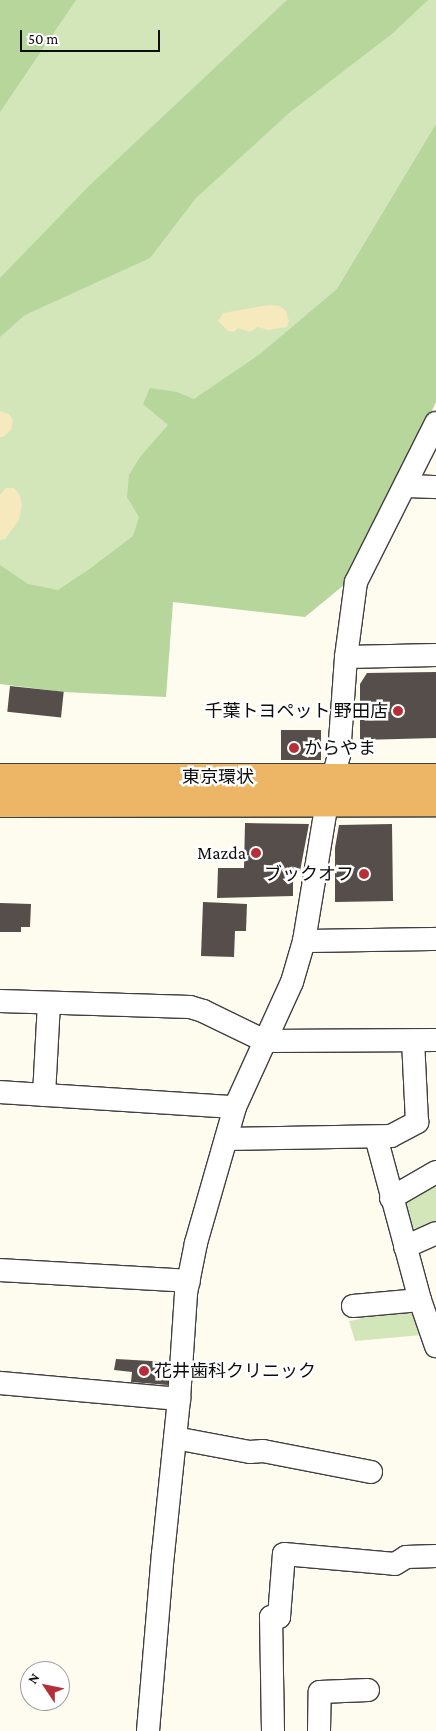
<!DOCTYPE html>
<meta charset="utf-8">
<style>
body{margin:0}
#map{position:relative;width:436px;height:1731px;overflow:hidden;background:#fefbef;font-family:"Crimson Pro","Noto Sans JP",serif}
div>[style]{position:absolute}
.green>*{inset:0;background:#d2e6ba}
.forest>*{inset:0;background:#b6d69b}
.sand>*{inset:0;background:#f6e9be}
.building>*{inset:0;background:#554e4a;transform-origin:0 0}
.roads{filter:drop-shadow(1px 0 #404040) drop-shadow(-1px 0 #404040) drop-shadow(0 1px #404040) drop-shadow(0 -1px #404040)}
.minor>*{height:22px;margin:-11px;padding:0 11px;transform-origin:11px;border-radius:11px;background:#fff}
.trunk>*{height:28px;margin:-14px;padding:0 14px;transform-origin:14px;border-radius:14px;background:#ecb666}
.dots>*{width:14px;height:14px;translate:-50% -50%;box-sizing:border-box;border:2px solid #fff;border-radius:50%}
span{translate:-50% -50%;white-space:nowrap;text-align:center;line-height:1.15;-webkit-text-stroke:5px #fff;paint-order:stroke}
.poi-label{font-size:18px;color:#0d0d0d}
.right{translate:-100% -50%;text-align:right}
.left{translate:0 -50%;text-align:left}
.street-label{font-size:18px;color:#0d0d0d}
.north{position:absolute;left:20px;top:1661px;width:50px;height:50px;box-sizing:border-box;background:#fff;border:1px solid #9e9e9e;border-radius:50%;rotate:304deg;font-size:14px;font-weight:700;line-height:20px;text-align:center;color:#0d0d0d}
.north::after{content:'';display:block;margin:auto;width:18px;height:22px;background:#b42f37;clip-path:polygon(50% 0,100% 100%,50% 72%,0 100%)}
.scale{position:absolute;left:20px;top:30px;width:140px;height:22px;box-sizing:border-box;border:2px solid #0d0d0d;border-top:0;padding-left:6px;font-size:15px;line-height:18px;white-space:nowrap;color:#0d0d0d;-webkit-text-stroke:4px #fff;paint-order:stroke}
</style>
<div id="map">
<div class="green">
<i style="clip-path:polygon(0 0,436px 0,436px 402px,0 633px)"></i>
<i style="clip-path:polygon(436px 1180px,436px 1222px,419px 1230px,411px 1227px,404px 1204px,407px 1196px)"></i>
<i style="clip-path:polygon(411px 1308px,418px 1313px,422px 1335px,355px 1341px,349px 1321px,360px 1319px,365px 1312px)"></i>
</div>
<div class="forest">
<i style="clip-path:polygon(0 0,76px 0,0 112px)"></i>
<i style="clip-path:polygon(287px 0,428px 0,393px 33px,289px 113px,196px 198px,150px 258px,25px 315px,0 337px,0 278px,89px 186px)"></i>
<i style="clip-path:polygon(436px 124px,436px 402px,350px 580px,305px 617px,173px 602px,166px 697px,64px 692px,0 684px,0 565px,28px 584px,58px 590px,91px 568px,133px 536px,139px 517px,127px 497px,129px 475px,140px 457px,168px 425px,143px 404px,150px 388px,177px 392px,194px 399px,260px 354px,337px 289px)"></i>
</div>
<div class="sand">
<i style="clip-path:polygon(269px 305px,279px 306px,286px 311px,289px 321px,287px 327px,268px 330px,258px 327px,250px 332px,238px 328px,234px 332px,228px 331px,218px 321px,223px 313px)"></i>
<i style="clip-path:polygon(0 411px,9px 414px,13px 421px,11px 430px,3px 437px,0 437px)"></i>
<i style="clip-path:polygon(6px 488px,14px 488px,19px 494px,22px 504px,19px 520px,5px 539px,0 540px,0 495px)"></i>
</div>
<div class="building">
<i style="clip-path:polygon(436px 672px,436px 738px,360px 740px,360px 684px,367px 673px)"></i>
<i style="left:10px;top:686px;width:54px;height:26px;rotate:6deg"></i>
<i style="left:281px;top:730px;width:40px;height:30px"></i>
<i style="clip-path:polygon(245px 823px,309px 824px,300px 871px,293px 872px,293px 896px,217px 898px,218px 868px,244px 868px)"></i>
<i style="clip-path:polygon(392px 824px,393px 901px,335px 902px,335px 848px,339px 825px)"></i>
<i style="clip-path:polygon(203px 902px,247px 904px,246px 931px,235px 931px,234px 957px,201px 956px)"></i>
<i style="clip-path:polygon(0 903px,31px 904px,30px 927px,21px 927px,21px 932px,0 932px)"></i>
<i style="clip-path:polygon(116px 1359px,169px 1362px,168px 1385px,131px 1382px,132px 1372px,114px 1370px)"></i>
</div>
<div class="roads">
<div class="minor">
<i style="left:405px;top:486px;width:31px;rotate:2deg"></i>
<i style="left:346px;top:657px;width:90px;rotate:-1.3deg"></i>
<i style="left:304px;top:941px;width:132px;rotate:-0.9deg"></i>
<i style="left:0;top:1001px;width:190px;rotate:1.8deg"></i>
<i style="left:190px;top:1007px;width:14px;rotate:17deg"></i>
<i style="left:203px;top:1011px;width:69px;rotate:25.8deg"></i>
<i style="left:265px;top:1041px;width:171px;rotate:-0.3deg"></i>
<i style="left:0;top:1092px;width:235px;rotate:3.7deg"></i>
<i style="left:44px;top:1095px;width:92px;rotate:-86.9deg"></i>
<i style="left:376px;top:1137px;width:169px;rotate:74.9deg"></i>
<i style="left:420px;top:1300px;width:49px;rotate:70.8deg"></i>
<i style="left:226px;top:1139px;width:165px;rotate:-1deg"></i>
<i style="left:391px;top:1136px;width:30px;rotate:-28deg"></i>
<i style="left:417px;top:1122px;width:81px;rotate:-92.8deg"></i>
<i style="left:391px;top:1198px;width:52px;rotate:-30deg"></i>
<i style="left:405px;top:1247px;width:34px;rotate:-24deg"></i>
<i style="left:0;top:1270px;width:189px;rotate:3.3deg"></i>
<i style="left:353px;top:1306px;width:67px;rotate:-5.1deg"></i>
<i style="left:0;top:1383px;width:180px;rotate:5.1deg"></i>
<i style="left:175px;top:1438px;width:76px;rotate:10.6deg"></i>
<i style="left:250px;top:1452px;width:13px;rotate:-4deg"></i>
<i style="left:263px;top:1451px;width:110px;rotate:11deg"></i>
<i style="left:148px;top:1731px;width:178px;rotate:-85.2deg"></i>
<i style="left:163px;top:1554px;width:156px;rotate:-84.1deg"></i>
<i style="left:179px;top:1399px;width:106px;rotate:-86.2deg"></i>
<i style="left:186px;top:1293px;width:51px;rotate:-78.7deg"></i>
<i style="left:196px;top:1243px;width:141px;rotate:-74deg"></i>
<i style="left:235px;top:1107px;width:137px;rotate:-65.5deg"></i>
<i style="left:292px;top:982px;width:43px;rotate:-73.7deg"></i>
<i style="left:304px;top:941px;width:141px;rotate:-80.6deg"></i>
<i style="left:327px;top:802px;width:49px;rotate:-75.7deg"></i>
<i style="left:339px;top:755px;width:98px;rotate:-85.9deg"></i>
<i style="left:346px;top:657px;width:76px;rotate:-82.4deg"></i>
<i style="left:356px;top:582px;width:178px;rotate:-63.3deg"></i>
<i style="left:273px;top:1731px;width:114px;rotate:-91deg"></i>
<i style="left:271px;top:1617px;width:8px"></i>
<i style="left:279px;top:1617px;width:63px;rotate:-85.5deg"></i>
<i style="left:284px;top:1554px;width:111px;rotate:5.1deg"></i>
<i style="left:395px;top:1564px;width:13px;rotate:-32deg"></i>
<i style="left:406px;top:1557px;width:30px;rotate:-2deg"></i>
<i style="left:319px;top:1731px;width:39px;rotate:-89deg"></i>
<i style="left:320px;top:1692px;width:48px;rotate:-2.4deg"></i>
</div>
<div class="trunk">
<i style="left:0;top:778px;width:436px"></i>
<i style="left:0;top:803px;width:436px;rotate:-0.1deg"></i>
</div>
</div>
<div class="dots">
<i style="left:398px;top:711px;background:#b42f37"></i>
<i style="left:294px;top:748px;background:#b42f37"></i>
<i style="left:256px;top:853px;background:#b42f37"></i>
<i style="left:364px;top:874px;background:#b42f37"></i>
<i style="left:144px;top:1371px;background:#b42f37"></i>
</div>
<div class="poi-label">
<span class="right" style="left:388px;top:711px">千葉トヨペット 野田店</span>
<span class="left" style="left:304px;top:748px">からやま</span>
<span class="right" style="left:246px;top:853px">Mazda</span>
<span class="right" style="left:354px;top:874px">ブックオフ</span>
<span class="left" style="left:154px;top:1371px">花井歯科クリニック</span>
</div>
<div class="street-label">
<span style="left:218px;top:777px">東京環状</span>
</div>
<div class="north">N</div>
<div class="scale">50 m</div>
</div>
